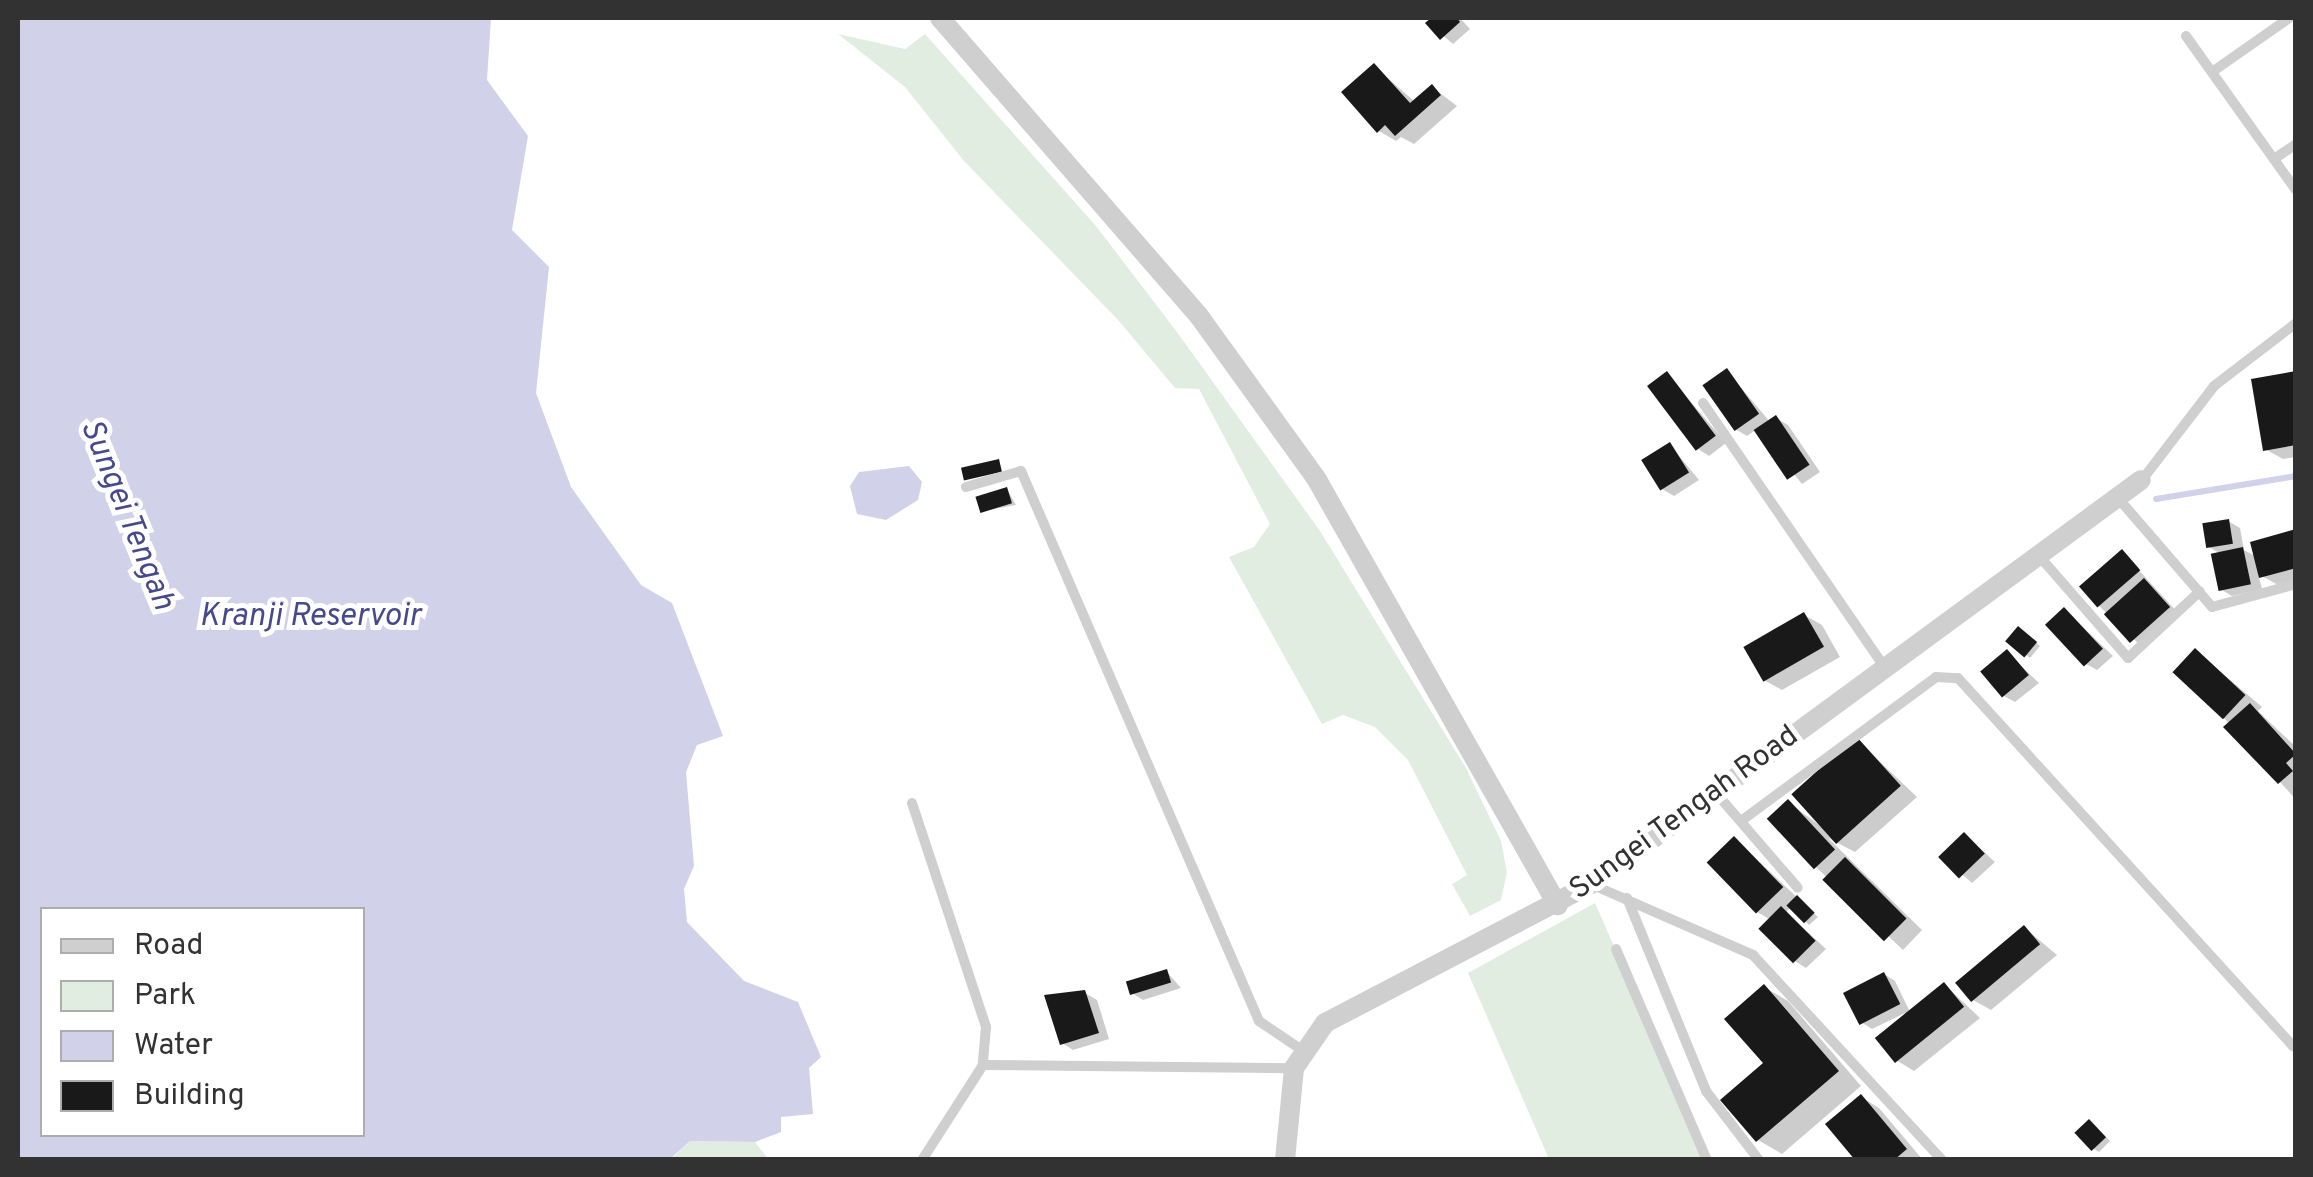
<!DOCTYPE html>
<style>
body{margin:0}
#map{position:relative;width:2313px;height:1177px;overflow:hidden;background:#fff;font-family:Overpass,sans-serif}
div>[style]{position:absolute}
.green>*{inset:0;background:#e2ede2}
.water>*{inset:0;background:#d1d1ea}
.shadow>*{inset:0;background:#0003}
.stream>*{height:6px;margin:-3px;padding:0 3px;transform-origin:3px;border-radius:3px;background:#d1d1ea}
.building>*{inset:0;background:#191919;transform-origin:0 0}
.service>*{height:10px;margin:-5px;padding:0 5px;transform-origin:5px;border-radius:5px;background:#cfcfcf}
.minor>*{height:20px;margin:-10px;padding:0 10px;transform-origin:10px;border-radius:10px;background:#cfcfcf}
span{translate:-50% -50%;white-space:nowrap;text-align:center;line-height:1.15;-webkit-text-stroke:10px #fff;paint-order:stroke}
.street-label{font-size:30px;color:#323232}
.water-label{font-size:32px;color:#47498c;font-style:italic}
.frame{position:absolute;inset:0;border:20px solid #323232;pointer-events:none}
.legend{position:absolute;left:40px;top:907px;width:325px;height:230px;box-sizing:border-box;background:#fff;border:2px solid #adadad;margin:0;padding:12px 18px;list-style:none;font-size:30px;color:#323232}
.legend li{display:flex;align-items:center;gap:20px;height:50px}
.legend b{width:50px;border:2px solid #adadad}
</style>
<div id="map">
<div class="green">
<i style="clip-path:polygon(838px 34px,905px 49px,925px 34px,1096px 226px,1177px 332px,1320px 531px,1466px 768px,1501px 841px,1507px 872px,1501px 900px,1470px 916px,1452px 884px,1467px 875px,1408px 760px,1375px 727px,1343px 715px,1322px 724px,1229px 557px,1254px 547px,1270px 524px,1199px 389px,1175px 388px,1119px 321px,964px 161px,905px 87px)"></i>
<i style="clip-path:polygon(1595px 903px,1705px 1153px,1707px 1159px,1549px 1159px,1468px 973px)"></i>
<i style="clip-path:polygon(690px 1141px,755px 1142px,768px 1159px,670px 1160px)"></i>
</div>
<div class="water">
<i style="clip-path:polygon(evenodd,18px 18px,491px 18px,487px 80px,528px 136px,512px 230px,549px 267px,536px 393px,571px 487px,641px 585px,672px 603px,723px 736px,697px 745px,686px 772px,694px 866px,684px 889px,687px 922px,744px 981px,798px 1002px,821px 1057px,809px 1068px,813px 1114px,781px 1117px,781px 1132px,755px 1142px,690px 1141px,670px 1159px,18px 1159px,18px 18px,42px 910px,362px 910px,362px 1134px,42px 1134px,42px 910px)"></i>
<i style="clip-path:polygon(909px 466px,922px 482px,918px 500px,886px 520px,857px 514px,850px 486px,859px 472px)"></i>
</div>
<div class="shadow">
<i style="clip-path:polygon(1435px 18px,1460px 18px,1470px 29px,1453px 44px,1428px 23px)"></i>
<i style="clip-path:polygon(1374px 66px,1415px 102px,1432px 87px,1457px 106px,1414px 144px,1401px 137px,1396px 141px,1379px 131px)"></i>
<i style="clip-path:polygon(1727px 371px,1770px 422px,1776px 418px,1788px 425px,1820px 472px,1802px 484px,1757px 429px,1747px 436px,1735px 429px)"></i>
<i style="clip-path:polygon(1667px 374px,1726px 443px,1709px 456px,1698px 449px)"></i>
<i style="clip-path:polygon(2296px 374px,2296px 457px,2283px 459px,2265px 449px)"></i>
<i style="clip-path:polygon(1670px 445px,1699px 480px,1674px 496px,1662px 489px)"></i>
<i style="clip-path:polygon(1007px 489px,1016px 505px,983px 511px)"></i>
<i style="clip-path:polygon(2228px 521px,2240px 528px,2244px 550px,2257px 557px,2296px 532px,2296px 582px,2280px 586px,2258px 574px,2262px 589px,2232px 596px,2220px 589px,2221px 554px,2209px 547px)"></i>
<i style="clip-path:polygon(2122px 552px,2180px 615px,2142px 647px,2098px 605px)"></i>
<i style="clip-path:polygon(2065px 610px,2113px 656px,2097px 670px,2086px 664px)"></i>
<i style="clip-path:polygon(1804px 615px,1822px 625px,1840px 657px,1782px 690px,1764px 680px)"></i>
<i style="clip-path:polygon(2023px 632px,2040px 646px,2030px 658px,2026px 655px)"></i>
<i style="clip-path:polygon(2196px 651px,2262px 707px,2258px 711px,2296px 747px,2296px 800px,2224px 718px)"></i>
<i style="clip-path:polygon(2007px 652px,2039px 683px,2015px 702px,2004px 696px)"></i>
<i style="clip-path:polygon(1856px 739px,1917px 797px,1855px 852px,1828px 838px,1922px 930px,1903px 950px,1816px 867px,1788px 802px,1826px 830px)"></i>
<i style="clip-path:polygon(1965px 835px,1995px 862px,1972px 883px,1942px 857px)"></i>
<i style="clip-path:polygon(1735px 839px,1818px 917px,1809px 925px,1791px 907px,1786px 912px,1826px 949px,1806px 968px,1795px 961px,1771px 920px,1757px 912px)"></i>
<i style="clip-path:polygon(2025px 928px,2057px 955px,1991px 1010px,1973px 1000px)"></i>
<i style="clip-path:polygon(1167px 972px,1181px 988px,1143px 1000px,1132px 993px)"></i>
<i style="clip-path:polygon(1884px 974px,1895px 981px,1910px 1012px,1945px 985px,1980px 1018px,1914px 1071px,1896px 1060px,1905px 1013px,1872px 1029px,1861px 1022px)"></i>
<i style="clip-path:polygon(1764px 987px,1788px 1001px,1861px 1086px,1782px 1154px,1758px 1140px,1766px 1064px)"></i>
<i style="clip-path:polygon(1085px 993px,1097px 1000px,1109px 1039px,1073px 1050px,1062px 1043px)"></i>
<i style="clip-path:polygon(1861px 1097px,1879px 1108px,1923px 1160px,1859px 1160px)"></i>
<i style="clip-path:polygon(2094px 1125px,2110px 1141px,2099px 1152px,2094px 1149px)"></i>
</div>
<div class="stream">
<i style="left:2156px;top:499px;width:142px;rotate:-9.3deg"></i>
</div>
<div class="building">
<i style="clip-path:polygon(1431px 18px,1457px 18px,1460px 22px,1440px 40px,1425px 23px)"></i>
<i style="clip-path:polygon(1374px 63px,1410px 103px,1432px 84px,1441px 95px,1395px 136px,1385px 125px,1377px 133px,1341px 92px)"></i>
<i style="left:1727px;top:368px;width:56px;height:30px;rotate:55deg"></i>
<i style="left:1667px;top:371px;width:81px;height:25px;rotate:53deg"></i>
<i style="clip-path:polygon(2296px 371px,2296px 445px,2263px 451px,2251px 379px)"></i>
<i style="left:1776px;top:415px;width:60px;height:27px;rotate:56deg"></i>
<i style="left:1670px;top:442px;width:36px;height:34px;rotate:58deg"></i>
<i style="left:999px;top:459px;width:13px;height:39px;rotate:77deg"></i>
<i style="left:1007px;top:487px;width:17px;height:33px;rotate:73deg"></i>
<i style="left:2229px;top:519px;width:25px;height:27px;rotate:81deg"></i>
<i style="clip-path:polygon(2296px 529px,2296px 568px,2259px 578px,2250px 542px)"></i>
<i style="left:2243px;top:547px;width:38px;height:33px;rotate:78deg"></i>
<i style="left:2122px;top:549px;width:28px;height:57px;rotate:49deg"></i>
<i style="left:2144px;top:578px;width:39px;height:54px;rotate:48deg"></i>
<i style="left:2064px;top:607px;width:57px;height:26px;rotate:47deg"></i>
<i style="left:1804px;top:612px;width:40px;height:70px;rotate:60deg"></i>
<i style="left:2018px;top:626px;width:25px;height:20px;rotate:40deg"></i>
<i style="left:2195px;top:648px;width:69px;height:33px;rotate:43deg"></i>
<i style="left:2007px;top:649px;width:34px;height:35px;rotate:50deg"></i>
<i style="clip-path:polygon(2250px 703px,2296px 754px,2286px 763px,2293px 771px,2278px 784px,2223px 727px)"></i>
<i style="left:1856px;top:736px;width:67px;height:87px;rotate:48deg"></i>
<i style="left:1788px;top:799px;width:69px;height:29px;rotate:47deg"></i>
<i style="left:1964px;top:832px;width:30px;height:36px;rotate:46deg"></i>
<i style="left:1734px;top:836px;width:71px;height:38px;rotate:46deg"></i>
<i style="left:1845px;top:857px;width:87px;height:32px;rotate:45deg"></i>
<i style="left:1797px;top:895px;width:25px;height:15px;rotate:45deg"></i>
<i style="left:1781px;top:906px;width:49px;height:32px;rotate:45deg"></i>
<i style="left:2024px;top:925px;width:25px;height:90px;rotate:50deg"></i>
<i style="left:1167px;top:969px;width:14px;height:43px;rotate:73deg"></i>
<i style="left:1884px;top:972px;width:36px;height:46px;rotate:63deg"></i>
<i style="left:1944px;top:982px;width:32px;height:89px;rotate:51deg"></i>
<i style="clip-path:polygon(1764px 984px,1839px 1071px,1756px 1142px,1720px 1100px,1763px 1063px,1724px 1019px)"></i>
<i style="clip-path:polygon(1085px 990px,1099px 1033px,1060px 1045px,1044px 995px)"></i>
<i style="clip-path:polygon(1861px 1094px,1907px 1149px,1894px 1160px,1855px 1160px,1825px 1124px)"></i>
<i style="left:2089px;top:1119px;width:25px;height:20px;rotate:47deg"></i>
</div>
<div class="service">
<i style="left:2186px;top:36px;width:189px;rotate:54.5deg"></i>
<i style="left:2212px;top:72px;width:94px;rotate:-35deg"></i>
<i style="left:2274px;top:159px;width:27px;rotate:-34deg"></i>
<i style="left:1703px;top:403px;width:321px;rotate:55.5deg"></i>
<i style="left:2142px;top:480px;width:118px;rotate:-52.5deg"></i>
<i style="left:2214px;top:386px;width:103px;rotate:-37.5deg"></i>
<i style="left:966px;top:487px;width:57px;rotate:-16.2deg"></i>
<i style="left:1021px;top:471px;width:599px;rotate:66.6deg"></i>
<i style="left:1259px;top:1021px;width:52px;rotate:34deg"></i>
<i style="left:2118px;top:498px;width:144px;rotate:49.2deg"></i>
<i style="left:2212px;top:607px;width:87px;rotate:-15.3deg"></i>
<i style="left:2040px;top:557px;width:134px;rotate:48.9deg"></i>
<i style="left:2128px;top:658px;width:98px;rotate:-42.9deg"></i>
<i style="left:1716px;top:793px;width:125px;rotate:49.2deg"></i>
<i style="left:912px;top:803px;width:236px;rotate:71.7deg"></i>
<i style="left:986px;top:1027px;width:38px;rotate:95deg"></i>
<i style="left:983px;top:1065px;width:113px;rotate:122.7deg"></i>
<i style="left:1741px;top:821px;width:242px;rotate:-36.4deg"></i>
<i style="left:1936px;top:677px;width:22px;rotate:3deg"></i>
<i style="left:1958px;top:678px;width:498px;rotate:47.7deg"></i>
<i style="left:1593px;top:885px;width:175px;rotate:23.6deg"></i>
<i style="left:1753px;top:955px;width:279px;rotate:47.3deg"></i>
<i style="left:1627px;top:898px;width:209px;rotate:67.7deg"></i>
<i style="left:1706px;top:1091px;width:87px;rotate:52.5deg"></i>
<i style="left:1616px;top:949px;width:230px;rotate:66.7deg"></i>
<i style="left:983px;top:1065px;width:311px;rotate:0.6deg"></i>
</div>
<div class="minor">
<i style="left:940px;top:18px;width:395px;rotate:49deg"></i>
<i style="left:1199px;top:316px;width:200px;rotate:54.2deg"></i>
<i style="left:1316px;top:478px;width:491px;rotate:60.5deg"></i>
<i style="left:1285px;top:1160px;width:92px;rotate:-84.4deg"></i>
<i style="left:1294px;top:1068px;width:55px;rotate:-55.4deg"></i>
<i style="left:1325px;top:1023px;width:300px;rotate:-27.6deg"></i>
<i style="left:1591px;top:884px;width:682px;rotate:-36.3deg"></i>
</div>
<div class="street-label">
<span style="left:1685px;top:814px;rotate:-36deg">Sungei Tengah Road</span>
</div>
<div class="water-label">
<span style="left:126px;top:515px;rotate:68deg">Sungei Tengah</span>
<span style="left:310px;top:617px">Kranji Reservoir</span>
</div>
<div class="frame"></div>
<ul class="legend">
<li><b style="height:12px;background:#cfcfcf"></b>Road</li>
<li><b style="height:28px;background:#e2ede2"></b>Park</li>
<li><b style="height:28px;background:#d1d1ea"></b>Water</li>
<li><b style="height:28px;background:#191919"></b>Building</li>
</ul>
</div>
